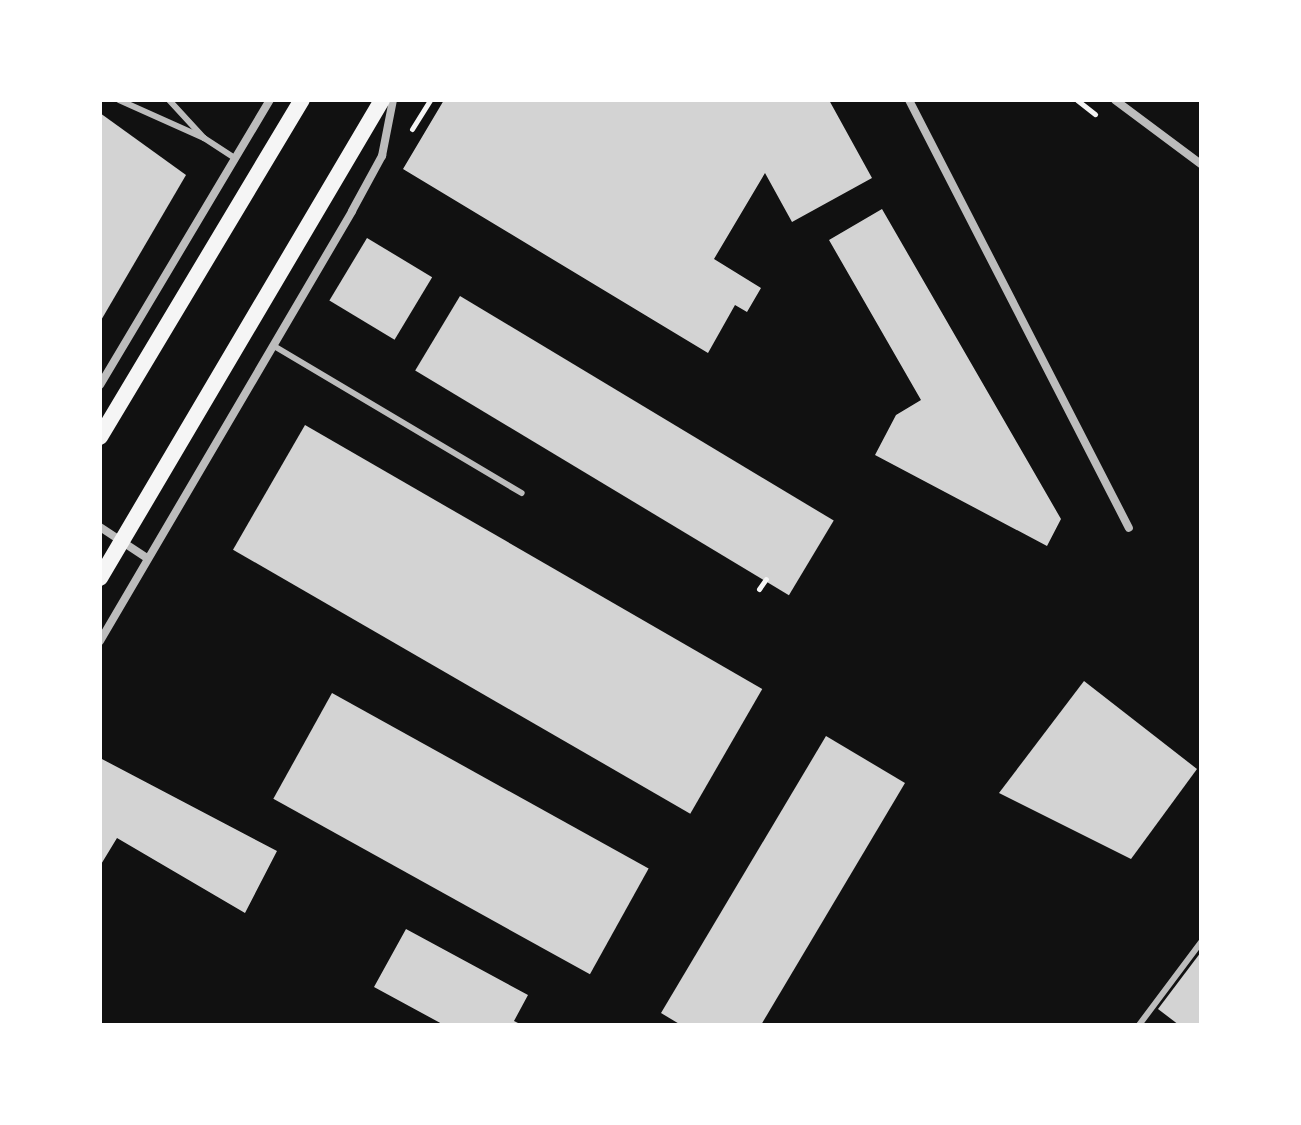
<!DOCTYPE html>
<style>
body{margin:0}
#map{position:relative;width:1301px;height:1125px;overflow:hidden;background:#111;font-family:"DM Sans",sans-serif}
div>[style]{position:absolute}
.building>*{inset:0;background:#d3d3d3;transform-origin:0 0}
.path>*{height:5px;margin:-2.5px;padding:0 2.5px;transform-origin:2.5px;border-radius:2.5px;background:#f5f5f5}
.service>*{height:6px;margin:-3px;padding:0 3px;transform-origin:3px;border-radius:3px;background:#bcbcbc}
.minor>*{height:8px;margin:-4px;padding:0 4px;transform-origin:4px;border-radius:4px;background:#bcbcbc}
.secondary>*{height:16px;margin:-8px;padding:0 8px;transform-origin:8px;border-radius:8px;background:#f5f5f5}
span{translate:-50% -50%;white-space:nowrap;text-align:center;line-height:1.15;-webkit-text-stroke:7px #fff;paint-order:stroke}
.frame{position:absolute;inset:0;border:102px solid #fff;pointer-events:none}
</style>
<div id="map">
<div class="building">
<i style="clip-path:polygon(444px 100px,829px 100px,872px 178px,792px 222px,765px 173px,714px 259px,761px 288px,747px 312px,735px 305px,708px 353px,403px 169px)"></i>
<i style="clip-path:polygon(100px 113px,186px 175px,100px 322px)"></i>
<i style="clip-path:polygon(882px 209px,1061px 519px,1047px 546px,875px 455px,896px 415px,921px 400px,829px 240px)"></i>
<i style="left:367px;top:238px;width:76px;height:73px;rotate:31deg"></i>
<i style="left:460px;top:296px;width:436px;height:87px;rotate:31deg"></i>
<i style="left:305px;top:425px;width:528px;height:144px;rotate:30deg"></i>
<i style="clip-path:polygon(1084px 681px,1197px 769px,1131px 859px,999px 793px)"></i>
<i style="left:332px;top:693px;width:362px;height:121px;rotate:29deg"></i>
<i style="clip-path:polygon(826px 736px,905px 783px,761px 1025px,681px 1025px,661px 1013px)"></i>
<i style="clip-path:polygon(100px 758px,277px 851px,245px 913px,117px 838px,100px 866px)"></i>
<i style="clip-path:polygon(406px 929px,528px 995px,514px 1021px,522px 1025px,444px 1025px,374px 987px)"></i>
<i style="clip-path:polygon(1201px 952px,1201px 1025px,1179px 1025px,1158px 1009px)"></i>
</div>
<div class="path">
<i style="left:1077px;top:100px;width:23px;rotate:38deg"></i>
<i style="left:412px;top:129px;width:34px;rotate:-58deg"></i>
<i style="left:759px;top:589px;width:12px;rotate:-55deg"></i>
</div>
<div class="service">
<i style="left:119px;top:100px;width:93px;rotate:24.1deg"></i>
<i style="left:169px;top:100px;width:52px;rotate:47.4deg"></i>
<i style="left:204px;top:138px;width:37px;rotate:33deg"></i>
<i style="left:274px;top:346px;width:288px;rotate:30.7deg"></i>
<i style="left:1139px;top:1025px;width:104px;rotate:-53.2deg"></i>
</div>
<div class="minor">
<i style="left:909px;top:100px;width:481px;rotate:62.8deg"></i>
<i style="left:1115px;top:100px;width:107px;rotate:36.7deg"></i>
<i style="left:100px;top:385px;width:332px;rotate:-59.2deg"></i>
<i style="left:100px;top:527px;width:56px;rotate:33.4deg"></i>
<i style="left:100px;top:641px;width:498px;rotate:-59.6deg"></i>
<i style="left:352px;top:211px;width:63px;rotate:-61.4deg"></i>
<i style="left:382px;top:156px;width:57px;rotate:-78.9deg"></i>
</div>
<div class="secondary">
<i style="left:100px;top:437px;width:393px;rotate:-59.1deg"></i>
<i style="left:100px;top:578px;width:555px;rotate:-59.46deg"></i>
</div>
<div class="frame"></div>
</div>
